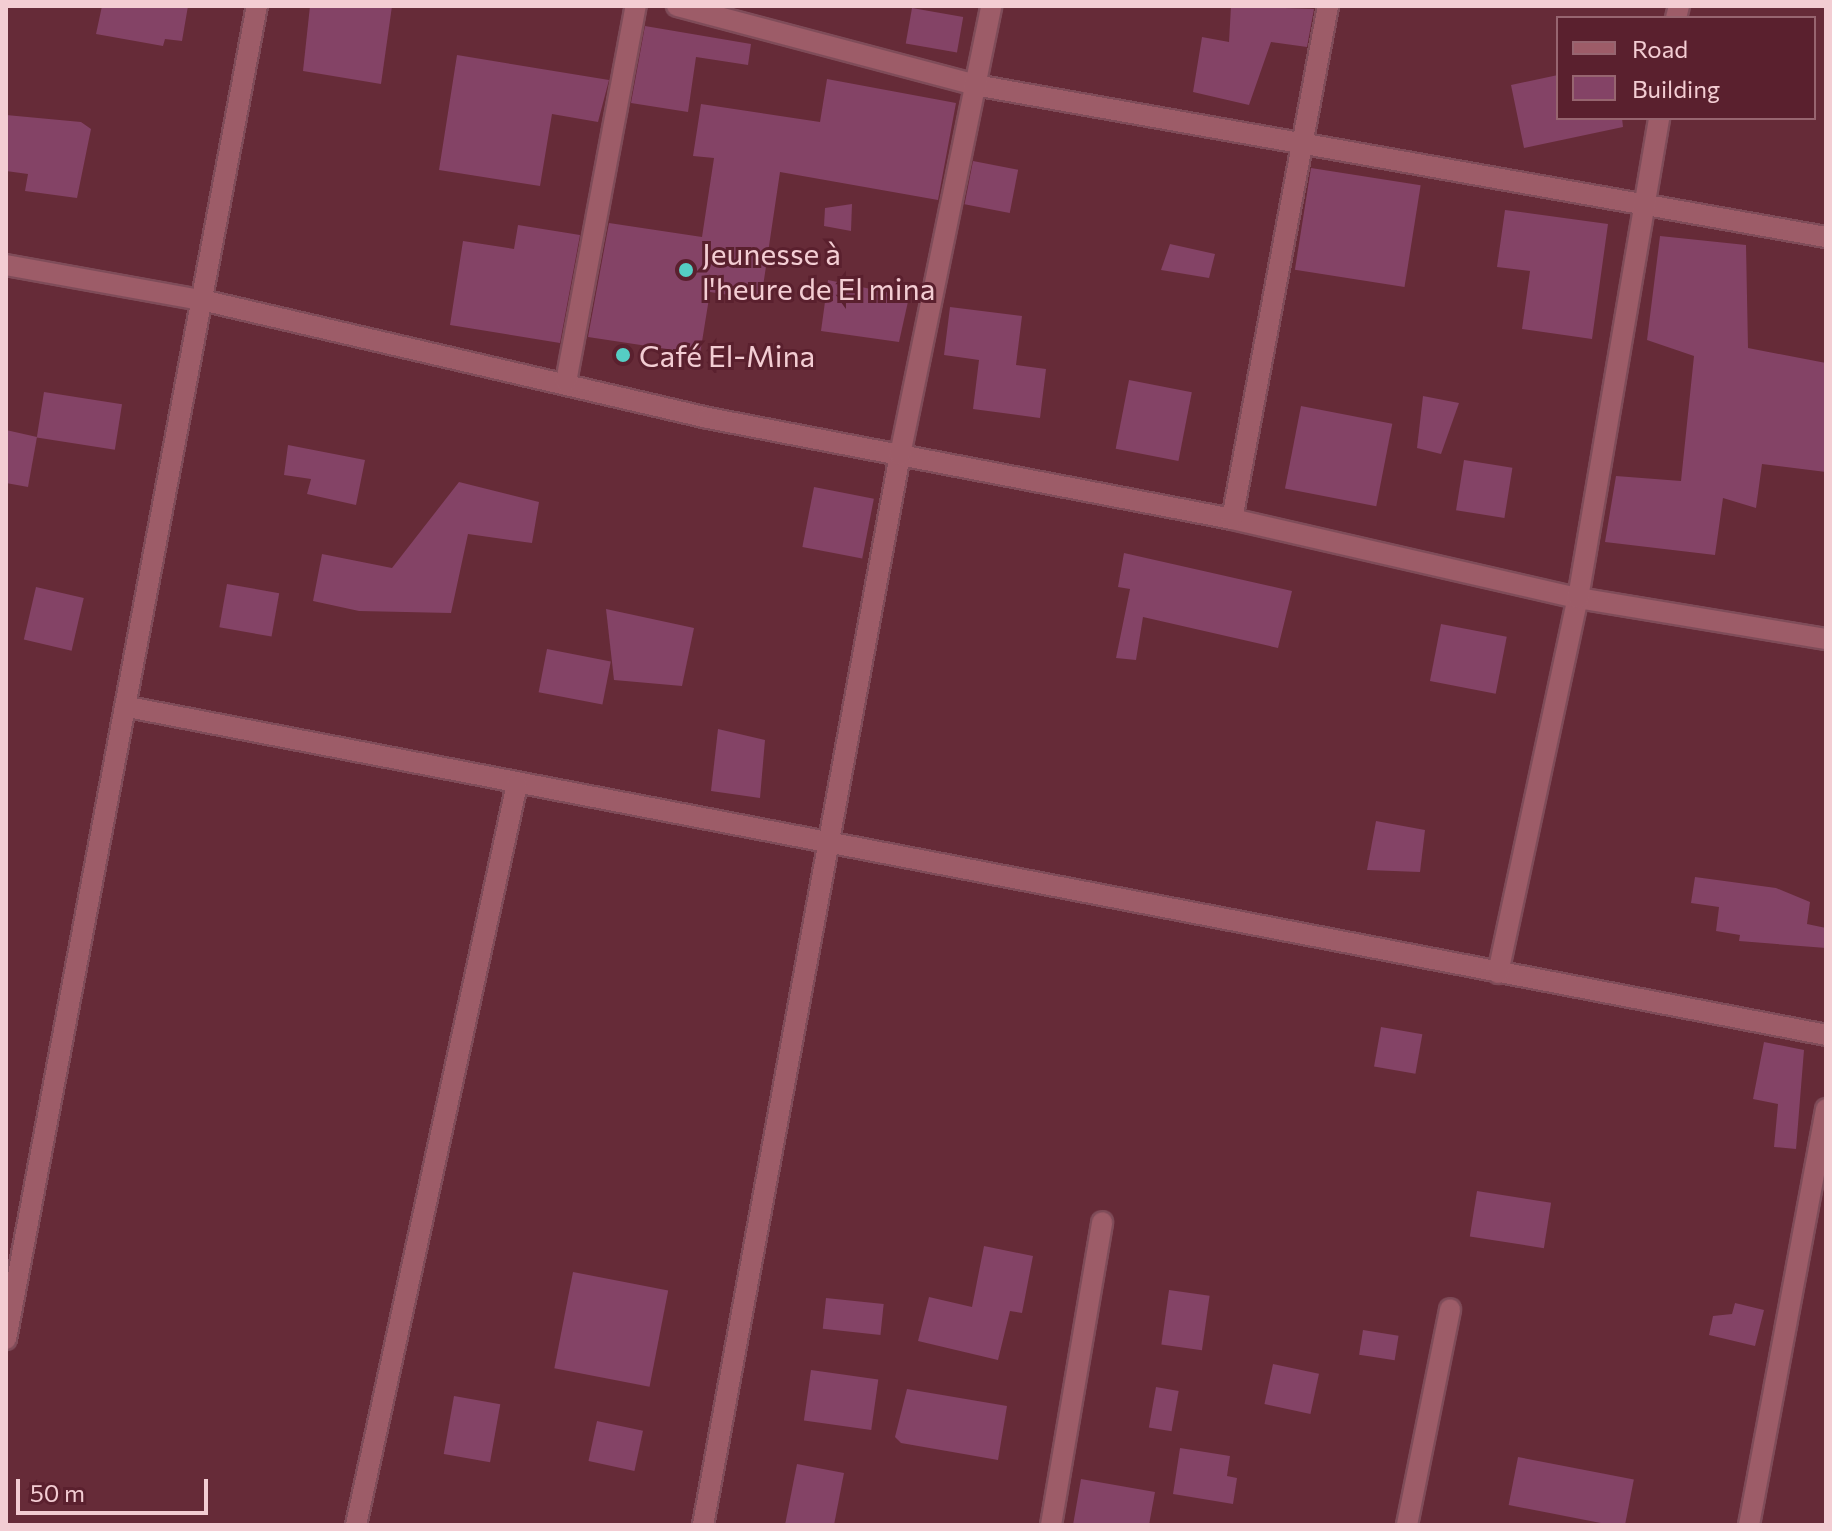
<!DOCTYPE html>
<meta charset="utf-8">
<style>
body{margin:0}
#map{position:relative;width:1832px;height:1531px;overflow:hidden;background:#662b38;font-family:Commissioner,sans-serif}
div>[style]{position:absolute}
.building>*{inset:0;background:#844366;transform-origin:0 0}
.roads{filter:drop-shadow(2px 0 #7f4c59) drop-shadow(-2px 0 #7f4c59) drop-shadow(0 2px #7f4c59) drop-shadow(0 -2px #7f4c59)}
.minor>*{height:20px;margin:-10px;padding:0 10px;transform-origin:10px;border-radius:10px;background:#9d5c68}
.dots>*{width:22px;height:22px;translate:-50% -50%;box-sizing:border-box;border:4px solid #5a202e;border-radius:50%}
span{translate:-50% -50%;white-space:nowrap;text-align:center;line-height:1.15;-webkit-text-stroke:6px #5a202e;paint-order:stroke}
.poi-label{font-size:30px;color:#f3cdd3}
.left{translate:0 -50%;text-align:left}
.frame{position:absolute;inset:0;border:8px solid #f3cdd3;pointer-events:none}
.legend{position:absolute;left:1556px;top:16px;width:260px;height:104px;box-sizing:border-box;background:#5a202e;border:2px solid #976570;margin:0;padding:10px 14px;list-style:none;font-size:24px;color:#f3cdd3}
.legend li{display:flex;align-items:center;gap:16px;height:40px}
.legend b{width:40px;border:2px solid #976570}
.scale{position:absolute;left:16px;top:1479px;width:192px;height:36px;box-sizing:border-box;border:4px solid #f3cdd3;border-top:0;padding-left:10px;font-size:24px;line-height:28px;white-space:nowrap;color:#f3cdd3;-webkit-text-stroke:6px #5a202e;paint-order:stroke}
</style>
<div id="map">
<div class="building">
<i style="clip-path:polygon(102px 6px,188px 6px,182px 41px,165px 39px,163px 46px,96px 34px)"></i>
<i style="clip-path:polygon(310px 6px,392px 6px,381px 84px,303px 71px)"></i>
<i style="clip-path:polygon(1231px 6px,1314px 9px,1307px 47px,1271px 42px,1249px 105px,1193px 92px,1202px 37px,1229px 42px)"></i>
<i style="left:912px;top:8px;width:52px;height:36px;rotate:10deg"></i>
<i style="clip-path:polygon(645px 26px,751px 44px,748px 65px,696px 57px,688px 112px,631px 103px)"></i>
<i style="clip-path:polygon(457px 55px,609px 80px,598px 122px,552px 114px,540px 186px,439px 170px)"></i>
<i style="clip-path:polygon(1558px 75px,1558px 118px,1622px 118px,1623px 127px,1524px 148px,1511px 85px)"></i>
<i style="clip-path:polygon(827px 79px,956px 103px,938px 200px,780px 172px,761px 300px,710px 292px,700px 354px,588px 337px,609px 223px,702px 237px,714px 158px,693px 156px,701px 104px,820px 122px)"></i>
<i style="clip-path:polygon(6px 115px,81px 122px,91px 129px,77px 198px,25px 191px,28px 174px,6px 171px)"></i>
<i style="left:973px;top:161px;width:46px;height:44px;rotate:11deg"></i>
<i style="left:1311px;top:168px;width:111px;height:103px;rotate:9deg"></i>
<i style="clip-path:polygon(852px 204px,851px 231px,824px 226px,825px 208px)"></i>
<i style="clip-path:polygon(1505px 210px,1608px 224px,1592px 339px,1522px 329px,1530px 271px,1497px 267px)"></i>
<i style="clip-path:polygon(518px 225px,580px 235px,560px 343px,450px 325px,463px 241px,514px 249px)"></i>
<i style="clip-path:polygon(1660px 236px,1746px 245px,1748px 348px,1826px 363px,1826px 472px,1762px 464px,1756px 508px,1723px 498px,1715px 555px,1605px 542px,1616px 476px,1681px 481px,1694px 356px,1647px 340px)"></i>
<i style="clip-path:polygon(1170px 244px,1215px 254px,1209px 278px,1161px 270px)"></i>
<i style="clip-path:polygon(828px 280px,909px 297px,899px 342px,821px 331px)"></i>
<i style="clip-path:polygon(950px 307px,1022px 316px,1016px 365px,1046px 369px,1040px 418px,973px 409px,979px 360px,944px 355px)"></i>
<i style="left:1129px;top:380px;width:64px;height:70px;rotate:11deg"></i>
<i style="left:44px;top:392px;width:79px;height:46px;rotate:9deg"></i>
<i style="clip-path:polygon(1423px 396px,1459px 403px,1441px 454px,1417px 448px)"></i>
<i style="left:1301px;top:406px;width:93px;height:84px;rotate:11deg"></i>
<i style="clip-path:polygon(6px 430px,37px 437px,28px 487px,6px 483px)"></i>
<i style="clip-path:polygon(288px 445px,365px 460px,356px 505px,307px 494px,311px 479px,284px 475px)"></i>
<i style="left:1464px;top:460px;width:49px;height:51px;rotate:9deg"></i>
<i style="clip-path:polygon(459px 482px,539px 502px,532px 543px,468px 534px,451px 613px,359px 611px,313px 601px,322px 554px,392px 568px)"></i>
<i style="left:814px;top:487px;width:61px;height:61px;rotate:11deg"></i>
<i style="clip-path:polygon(1124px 553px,1292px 591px,1278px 648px,1143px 617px,1136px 660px,1116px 658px,1130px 589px,1118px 587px)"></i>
<i style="left:227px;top:584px;width:53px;height:44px;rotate:10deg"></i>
<i style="left:36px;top:587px;width:49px;height:54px;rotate:13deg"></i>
<i style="clip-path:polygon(606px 609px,694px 628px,682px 686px,614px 680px)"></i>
<i style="left:1441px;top:624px;width:67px;height:58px;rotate:11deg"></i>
<i style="left:547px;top:649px;width:65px;height:44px;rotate:11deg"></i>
<i style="clip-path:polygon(718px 729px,765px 740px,760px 798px,711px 791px)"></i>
<i style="clip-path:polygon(1376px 821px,1425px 830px,1420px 872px,1367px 870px)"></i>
<i style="clip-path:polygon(1695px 877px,1776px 888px,1810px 902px,1807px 924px,1826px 928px,1826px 948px,1739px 941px,1740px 935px,1716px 931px,1719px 907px,1691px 903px)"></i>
<i style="left:1381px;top:1027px;width:42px;height:40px;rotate:10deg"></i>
<i style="clip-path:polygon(1764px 1042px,1804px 1050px,1796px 1149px,1774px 1147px,1778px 1104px,1753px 1099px)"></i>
<i style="left:1477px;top:1191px;width:75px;height:46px;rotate:9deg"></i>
<i style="clip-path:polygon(984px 1246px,1033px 1256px,1022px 1313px,1010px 1311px,998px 1360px,918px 1341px,929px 1297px,972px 1307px)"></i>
<i style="left:573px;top:1272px;width:97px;height:98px;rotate:11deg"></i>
<i style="left:1169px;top:1290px;width:41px;height:55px;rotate:8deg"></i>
<i style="left:826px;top:1298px;width:58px;height:31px;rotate:6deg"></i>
<i style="clip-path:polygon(1735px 1303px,1764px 1310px,1755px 1346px,1709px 1335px,1713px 1316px,1732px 1314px)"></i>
<i style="left:1363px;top:1330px;width:36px;height:25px;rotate:9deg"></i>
<i style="left:1273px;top:1364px;width:47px;height:41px;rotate:12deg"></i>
<i style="left:811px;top:1370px;width:68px;height:51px;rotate:8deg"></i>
<i style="left:1156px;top:1387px;width:23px;height:41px;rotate:10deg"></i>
<i style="clip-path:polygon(907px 1389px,1007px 1406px,998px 1460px,901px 1443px,895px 1437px)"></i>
<i style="left:454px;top:1396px;width:47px;height:59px;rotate:10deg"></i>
<i style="left:597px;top:1421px;width:47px;height:41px;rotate:12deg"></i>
<i style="clip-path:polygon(1180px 1448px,1230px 1456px,1227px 1476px,1237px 1478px,1233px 1504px,1173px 1494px)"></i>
<i style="left:1518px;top:1457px;width:118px;height:49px;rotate:11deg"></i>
<i style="clip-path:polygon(797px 1464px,844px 1473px,834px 1525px,785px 1525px)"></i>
<i style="clip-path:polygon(1081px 1479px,1155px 1492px,1149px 1525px,1073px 1525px)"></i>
</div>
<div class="roads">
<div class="minor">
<i style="left:677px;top:6px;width:308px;rotate:14.8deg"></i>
<i style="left:975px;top:85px;width:864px;rotate:10.13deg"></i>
<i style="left:1676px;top:18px;width:12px;rotate:-76deg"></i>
<i style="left:6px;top:265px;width:203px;rotate:10.2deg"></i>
<i style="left:206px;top:301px;width:515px;rotate:13.12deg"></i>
<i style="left:708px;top:418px;width:534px;rotate:10.91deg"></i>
<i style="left:1232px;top:519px;width:355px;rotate:12.9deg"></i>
<i style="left:1578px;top:598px;width:251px;rotate:9.4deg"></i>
<i style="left:566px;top:382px;width:382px;rotate:-79.5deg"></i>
<i style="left:1232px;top:519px;width:522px;rotate:-79.4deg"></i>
<i style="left:128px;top:707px;width:1729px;rotate:10.93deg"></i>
<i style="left:1498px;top:973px;width:383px;rotate:-78deg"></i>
<i style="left:1578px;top:598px;width:487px;rotate:-80.4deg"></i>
<i style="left:6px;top:1339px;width:1356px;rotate:-79.34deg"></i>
<i style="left:356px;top:1525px;width:758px;rotate:-77.74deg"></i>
<i style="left:703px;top:1525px;width:1088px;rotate:-79.57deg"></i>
<i style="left:900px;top:455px;width:458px;rotate:-78.5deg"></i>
<i style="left:1051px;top:1525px;width:307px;rotate:-80.4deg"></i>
<i style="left:1407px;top:1525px;width:220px;rotate:-78.7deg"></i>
<i style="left:1749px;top:1525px;width:423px;rotate:-79.5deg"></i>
</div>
</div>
<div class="dots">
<i style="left:686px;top:270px;background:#55cec4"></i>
<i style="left:623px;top:355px;background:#55cec4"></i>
</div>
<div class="poi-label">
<span class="left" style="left:702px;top:270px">Jeunesse à<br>l'heure de El mina</span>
<span class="left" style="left:639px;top:355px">Café El-Mina</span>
</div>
<div class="frame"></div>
<ul class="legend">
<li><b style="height:10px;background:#9d5c68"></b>Road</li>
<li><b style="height:22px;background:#844366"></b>Building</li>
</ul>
<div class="scale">50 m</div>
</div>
